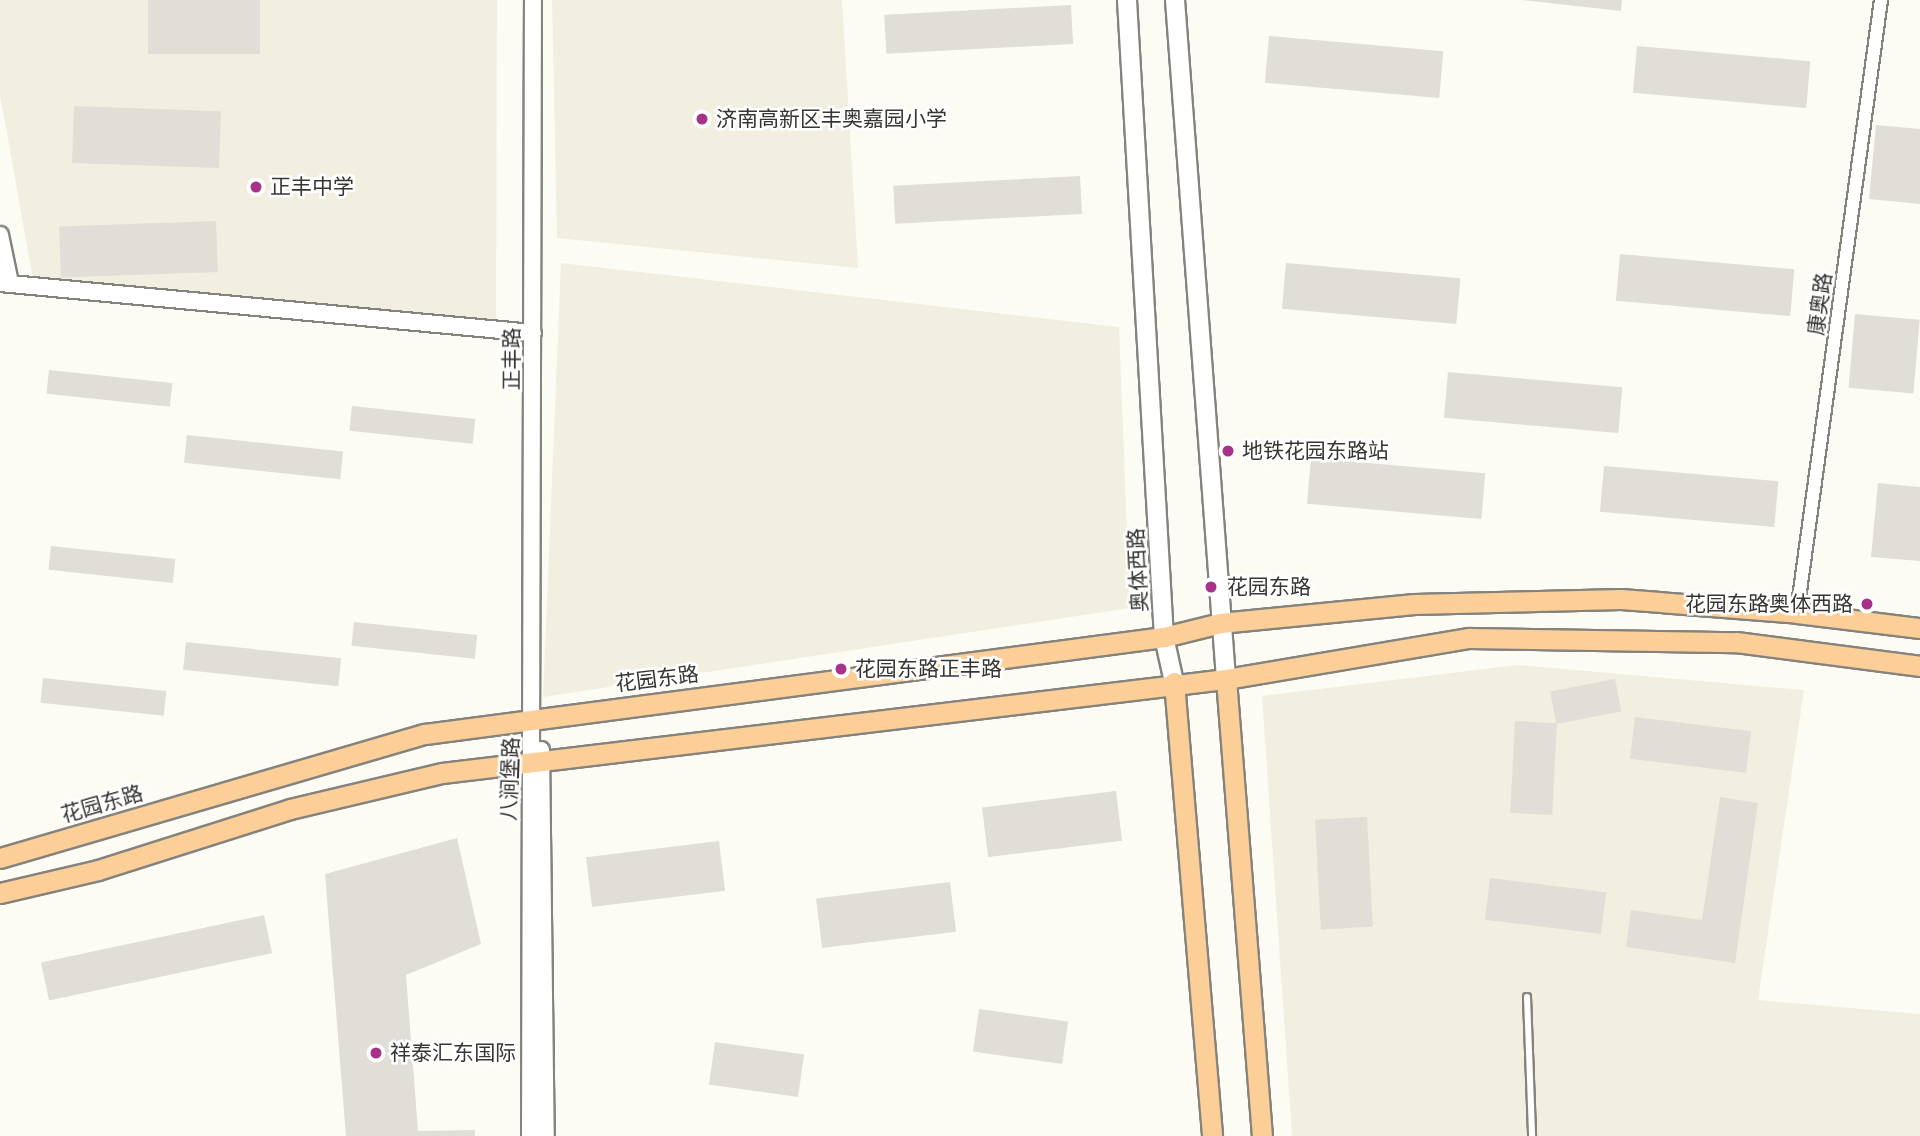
<!DOCTYPE html>
<meta charset="utf-8">
<style>
body{margin:0}
#map{position:relative;width:1920px;height:1136px;overflow:hidden;background:#fdfcf4;font-family:Figtree,"Noto Sans SC",sans-serif}
div>[style]{position:absolute}
.built>*{inset:0;background:#f2efe0}
.building>*{inset:0;background:#e0ded7;transform-origin:0 0}
.roads{filter:drop-shadow(2px 0 #85837d) drop-shadow(-2px 0 #85837d) drop-shadow(0 2px #85837d) drop-shadow(0 -2px #85837d)}
.service>*{height:6px;margin:-3px;padding:0 3px;transform-origin:3px;border-radius:3px;background:#fff}
.minor>*{height:12px;margin:-6px;padding:0 6px;transform-origin:6px;border-radius:6px;background:#fff}
.tertiary>*{height:16px;margin:-8px;padding:0 8px;transform-origin:8px;border-radius:8px;background:#fff}
.secondary>*{height:18px;margin:-9px;padding:0 9px;transform-origin:9px;border-radius:9px;background:#fff}
.primary>*{height:19px;margin:-9.5px;padding:0 9.5px;transform-origin:9.5px;border-radius:9.5px;background:#fcce98}
.dots>*{width:19px;height:19px;translate:-50% -50%;box-sizing:border-box;border:4px solid #fff;border-radius:50%}
span{translate:-50% -50%;white-space:nowrap;text-align:center;line-height:1.15;-webkit-text-stroke:5px #fff;paint-order:stroke}
.poi-label{font-size:21px;color:#373633}
.left{translate:0 -50%;text-align:left}
.right{translate:-100% -50%;text-align:right}
.street-label{font-size:21px;color:#373633}
</style>
<div id="map">
<div class="built">
<i style="clip-path:polygon(0 0,497px 0,496px 326px,33px 279px,0 95px)"></i>
<i style="clip-path:polygon(552px 0,842px 0,858px 268px,557px 238px)"></i>
<i style="clip-path:polygon(561px 263px,1119px 327px,1130px 608px,543px 697px)"></i>
<i style="clip-path:polygon(1517px 665px,1804px 690px,1758px 1000px,1920px 1014px,1920px 1136px,1292px 1136px,1262px 696px)"></i>
</div>
<div class="building">
<i style="left:148px;top:0;width:112px;height:54px"></i>
<i style="clip-path:polygon(1522px 0,1622px 0,1621px 11px)"></i>
<i style="left:1071px;top:5px;width:39px;height:187px;rotate:87deg"></i>
<i style="left:1269px;top:36px;width:175px;height:47px;rotate:5deg"></i>
<i style="left:1637px;top:46px;width:174px;height:47px;rotate:5deg"></i>
<i style="left:74px;top:106px;width:147px;height:57px;rotate:2deg"></i>
<i style="clip-path:polygon(1876px 125px,1920px 129px,1920px 204px,1869px 199px)"></i>
<i style="left:1080px;top:176px;width:38px;height:187px;rotate:87deg"></i>
<i style="left:216px;top:221px;width:51px;height:157px;rotate:88deg"></i>
<i style="left:1620px;top:254px;width:175px;height:47px;rotate:5deg"></i>
<i style="left:1286px;top:263px;width:175px;height:46px;rotate:5deg"></i>
<i style="left:1855px;top:314px;width:65px;height:74px;rotate:5deg"></i>
<i style="left:49px;top:370px;width:124px;height:24px;rotate:6deg"></i>
<i style="left:1448px;top:372px;width:175px;height:46px;rotate:5deg"></i>
<i style="left:352px;top:406px;width:124px;height:25px;rotate:6deg"></i>
<i style="left:187px;top:435px;width:157px;height:28px;rotate:6deg"></i>
<i style="left:1311px;top:458px;width:175px;height:46px;rotate:5deg"></i>
<i style="left:1604px;top:466px;width:175px;height:46px;rotate:5deg"></i>
<i style="clip-path:polygon(1878px 483px,1920px 487px,1920px 561px,1871px 557px)"></i>
<i style="left:51px;top:546px;width:125px;height:24px;rotate:6deg"></i>
<i style="left:354px;top:622px;width:124px;height:24px;rotate:6deg"></i>
<i style="left:186px;top:642px;width:156px;height:28px;rotate:6deg"></i>
<i style="left:43px;top:678px;width:124px;height:25px;rotate:6deg"></i>
<i style="left:1615px;top:679px;width:33px;height:66px;rotate:79deg"></i>
<i style="left:1635px;top:717px;width:117px;height:42px;rotate:7deg"></i>
<i style="left:1515px;top:721px;width:42px;height:92px;rotate:3deg"></i>
<i style="left:1116px;top:791px;width:50px;height:135px;rotate:83deg"></i>
<i style="clip-path:polygon(1720px 797px,1758px 803px,1735px 963px,1626px 947px,1631px 910px,1702px 920px)"></i>
<i style="left:1367px;top:817px;width:110px;height:52px;rotate:87deg"></i>
<i style="clip-path:polygon(457px 838px,481px 944px,406px 975px,418px 1131px,475px 1130px,475px 1136px,346px 1136px,325px 874px)"></i>
<i style="left:719px;top:841px;width:50px;height:134px;rotate:83deg"></i>
<i style="left:1490px;top:878px;width:117px;height:42px;rotate:7deg"></i>
<i style="left:950px;top:882px;width:50px;height:135px;rotate:83deg"></i>
<i style="left:264px;top:915px;width:39px;height:228px;rotate:78deg"></i>
<i style="left:979px;top:1009px;width:90px;height:43px;rotate:8deg"></i>
<i style="left:715px;top:1042px;width:90px;height:43px;rotate:8deg"></i>
</div>
<div class="roads">
<div class="service">
<i style="left:1527px;top:997px;width:139px;rotate:87.9deg"></i>
</div>
<div class="minor">
<i style="left:1797px;top:613px;width:619px;rotate:-82.2deg"></i>
</div>
<div class="tertiary">
<i style="left:0;top:235px;width:49px;rotate:78.2deg"></i>
<i style="left:0;top:283px;width:535px;rotate:5.36deg"></i>
<i style="left:541px;top:750px;width:386px;rotate:89.3deg"></i>
<i style="left:530px;top:1136px;width:1136px;rotate:-89.85deg"></i>
</div>
<div class="secondary">
<i style="left:1127px;top:0;width:638px;rotate:86.68deg"></i>
<i style="left:1164px;top:637px;width:46px;rotate:77.5deg"></i>
<i style="left:1175px;top:0;width:681px;rotate:85.7deg"></i>
</div>
<div class="primary">
<i style="left:1226px;top:679px;width:458px;rotate:85.5deg"></i>
<i style="left:1174px;top:682px;width:456px;rotate:85.2deg"></i>
<i style="left:0;top:858px;width:443px;rotate:-16.3deg"></i>
<i style="left:425px;top:734px;width:745px;rotate:-7.48deg"></i>
<i style="left:1164px;top:637px;width:58px;rotate:-14deg"></i>
<i style="left:1220px;top:623px;width:195px;rotate:-5.6deg"></i>
<i style="left:1414px;top:604px;width:207px;rotate:-1.4deg"></i>
<i style="left:1621px;top:599px;width:177px;rotate:4.5deg"></i>
<i style="left:1797px;top:613px;width:124px;rotate:7deg"></i>
<i style="left:0;top:893px;width:101px;rotate:-13.2deg"></i>
<i style="left:98px;top:870px;width:201px;rotate:-17.6deg"></i>
<i style="left:290px;top:809px;width:156px;rotate:-13.3deg"></i>
<i style="left:442px;top:773px;width:790px;rotate:-6.84deg"></i>
<i style="left:1226px;top:679px;width:246px;rotate:-9.6deg"></i>
<i style="left:1469px;top:638px;width:267px;rotate:0.9deg"></i>
<i style="left:1736px;top:642px;width:186px;rotate:7.4deg"></i>
</div>
</div>
<div class="dots">
<i style="left:702px;top:119px;background:#a83289"></i>
<i style="left:256px;top:187px;background:#a83289"></i>
<i style="left:1228px;top:451px;background:#a83289"></i>
<i style="left:1211px;top:587px;background:#a83289"></i>
<i style="left:1867px;top:604px;background:#a83289"></i>
<i style="left:841px;top:669px;background:#a83289"></i>
<i style="left:376px;top:1053px;background:#a83289"></i>
</div>
<div class="poi-label">
<span class="left" style="left:716px;top:119px">济南高新区丰奥嘉园小学</span>
<span class="left" style="left:270px;top:187px">正丰中学</span>
<span class="left" style="left:1242px;top:451px">地铁花园东路站</span>
<span class="left" style="left:1227px;top:587px">花园东路</span>
<span class="right" style="left:1853px;top:604px">花园东路奥体西路</span>
<span class="left" style="left:855px;top:669px">花园东路正丰路</span>
<span class="left" style="left:390px;top:1053px">祥泰汇东国际</span>
</div>
<div class="street-label">
<span style="left:1820px;top:304px;rotate:-82deg">康奥路</span>
<span style="left:512px;top:359px;rotate:-90deg">正丰路</span>
<span style="left:1138px;top:570px;rotate:-93deg">奥体西路</span>
<span style="left:657px;top:679px;rotate:-7deg">花园东路</span>
<span style="left:510px;top:779px;rotate:-88deg">八涧堡路</span>
<span style="left:102px;top:804px;rotate:-16deg">花园东路</span>
</div>
</div>
